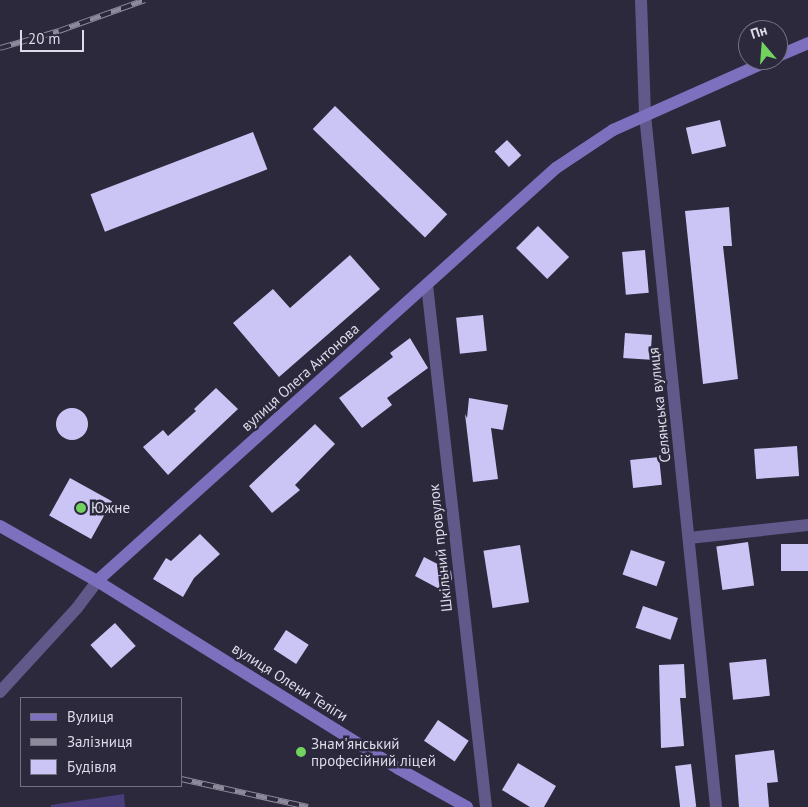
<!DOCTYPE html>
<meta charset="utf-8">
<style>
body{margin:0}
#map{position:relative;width:808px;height:807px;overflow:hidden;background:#2c293d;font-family:"PT Sans",sans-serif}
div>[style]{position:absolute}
.green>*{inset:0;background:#4a3d7b}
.building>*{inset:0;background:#cbc5f5;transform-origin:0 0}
.round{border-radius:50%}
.street>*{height:12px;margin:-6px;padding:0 6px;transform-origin:6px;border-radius:6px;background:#605989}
.secondary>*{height:12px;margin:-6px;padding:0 6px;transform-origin:6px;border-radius:6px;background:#7d70be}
.rail>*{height:5.5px;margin-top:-2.75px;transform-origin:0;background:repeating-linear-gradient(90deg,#2c293d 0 11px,#8d8b9b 0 22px);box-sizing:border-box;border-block:1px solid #8d8b9b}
.dots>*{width:14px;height:14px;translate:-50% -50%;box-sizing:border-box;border:2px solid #2c293d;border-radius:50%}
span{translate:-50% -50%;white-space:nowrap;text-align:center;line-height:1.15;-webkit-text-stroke:5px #2c293d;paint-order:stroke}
.street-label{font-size:15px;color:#dddce9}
.poi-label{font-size:15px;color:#dddce9}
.left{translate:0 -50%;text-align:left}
.legend{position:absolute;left:20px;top:697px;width:162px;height:90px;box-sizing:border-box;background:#2c293d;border:1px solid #737182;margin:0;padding:6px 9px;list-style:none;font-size:15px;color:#dddce9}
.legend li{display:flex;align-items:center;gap:10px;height:25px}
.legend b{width:25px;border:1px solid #737182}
.north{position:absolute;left:738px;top:20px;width:50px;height:50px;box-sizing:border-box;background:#2c293d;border:1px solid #737182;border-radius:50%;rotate:342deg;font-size:14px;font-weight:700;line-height:20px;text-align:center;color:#dddce9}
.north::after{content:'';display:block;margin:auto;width:18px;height:22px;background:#71d25e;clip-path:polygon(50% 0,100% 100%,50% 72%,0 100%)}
.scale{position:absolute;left:20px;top:30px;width:64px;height:22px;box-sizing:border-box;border:2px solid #dddce9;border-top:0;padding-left:6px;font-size:15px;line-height:18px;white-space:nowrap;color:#dddce9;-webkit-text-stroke:4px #2c293d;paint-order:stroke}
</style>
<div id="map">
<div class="green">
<i style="clip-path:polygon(124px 794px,125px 807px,51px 807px,51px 805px)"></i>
</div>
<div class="building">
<i style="left:335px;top:106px;width:156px;height:32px;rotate:44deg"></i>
<i style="left:720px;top:120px;width:27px;height:35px;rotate:77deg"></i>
<i style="left:253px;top:132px;width:40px;height:174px;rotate:69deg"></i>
<i style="left:507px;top:140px;width:21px;height:17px;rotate:47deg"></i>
<i style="clip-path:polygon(729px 207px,732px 246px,723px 246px,738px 379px,703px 384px,685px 211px)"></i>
<i style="left:538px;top:226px;width:44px;height:31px;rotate:45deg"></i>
<i style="left:645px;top:250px;width:43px;height:23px;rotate:85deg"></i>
<i style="clip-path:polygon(350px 255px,380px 289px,279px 377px,233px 323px,273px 289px,290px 308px)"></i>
<i style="left:483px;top:315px;width:36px;height:27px;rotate:84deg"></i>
<i style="left:625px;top:333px;width:27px;height:25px;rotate:4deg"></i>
<i style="clip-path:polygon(410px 338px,428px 368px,387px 398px,392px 405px,362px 428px,339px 398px,393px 357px,390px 353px)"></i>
<i style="clip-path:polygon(216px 388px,238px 409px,168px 475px,143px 447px,163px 430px,168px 436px,196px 411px,194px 409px)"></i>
<i style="clip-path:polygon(469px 398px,508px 405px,503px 430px,491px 428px,498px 479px,473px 482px,465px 414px,467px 418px)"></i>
<i class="round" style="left:56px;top:408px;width:32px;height:32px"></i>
<i style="clip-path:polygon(315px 424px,335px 444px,295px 485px,300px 490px,272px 513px,249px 486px)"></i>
<i style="left:797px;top:446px;width:30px;height:43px;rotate:86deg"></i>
<i style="left:659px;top:457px;width:28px;height:29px;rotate:84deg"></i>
<i style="left:70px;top:478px;width:48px;height:43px;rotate:29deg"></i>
<i style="clip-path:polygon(200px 534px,220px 554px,194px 578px,183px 597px,153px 579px,166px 558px,171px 561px)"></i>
<i style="left:748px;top:542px;width:44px;height:32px;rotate:82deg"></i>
<i style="left:808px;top:544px;width:27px;height:27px;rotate:90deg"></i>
<i style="left:520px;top:545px;width:58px;height:37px;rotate:81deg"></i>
<i style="left:631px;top:550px;width:36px;height:26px;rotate:19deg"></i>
<i style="clip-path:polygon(424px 557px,451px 571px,452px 579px,445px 592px,415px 576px)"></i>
<i style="left:643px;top:606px;width:37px;height:23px;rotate:19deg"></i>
<i style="left:115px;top:623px;width:31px;height:33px;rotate:48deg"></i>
<i style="left:286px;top:630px;width:27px;height:23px;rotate:33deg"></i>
<i style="left:766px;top:659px;width:37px;height:37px;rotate:84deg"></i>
<i style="clip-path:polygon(684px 664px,686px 698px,680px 698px,684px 746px,661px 748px,659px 665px)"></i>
<i style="left:438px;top:720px;width:37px;height:25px;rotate:34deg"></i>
<i style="clip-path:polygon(774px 750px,778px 782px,767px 783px,769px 807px,739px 807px,735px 755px)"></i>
<i style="clip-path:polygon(518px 763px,556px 786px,544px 807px,530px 807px,502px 790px)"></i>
<i style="left:691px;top:764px;width:43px;height:16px;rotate:83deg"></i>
</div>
<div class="street">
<i style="left:641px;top:0;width:115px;rotate:88deg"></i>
<i style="left:645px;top:115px;width:696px;rotate:84.14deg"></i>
<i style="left:427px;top:285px;width:525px;rotate:83.55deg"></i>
<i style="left:689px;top:538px;width:120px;rotate:-6.2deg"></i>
<i style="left:0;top:692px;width:114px;rotate:-47.5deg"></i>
<i style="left:77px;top:608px;width:34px;rotate:-53deg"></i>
</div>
<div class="secondary">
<i style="left:778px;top:56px;width:33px;rotate:-23deg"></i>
<i style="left:0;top:526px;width:112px;rotate:29.6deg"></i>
<i style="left:97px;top:581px;width:356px;rotate:31.9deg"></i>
<i style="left:399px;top:769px;width:78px;rotate:29.2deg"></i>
<i style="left:97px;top:581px;width:617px;rotate:-41.98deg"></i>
<i style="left:556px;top:168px;width:69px;rotate:-33.7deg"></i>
<i style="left:613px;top:130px;width:172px;rotate:-24deg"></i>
</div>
<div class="rail">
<i style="left:0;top:48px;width:61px;rotate:-16.1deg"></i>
<i style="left:59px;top:31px;width:91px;rotate:-19.8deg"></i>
<i style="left:181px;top:779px;width:130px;rotate:12.4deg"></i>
</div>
<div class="dots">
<i style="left:81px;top:508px;background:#71d25e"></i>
<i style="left:301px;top:752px;background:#71d25e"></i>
</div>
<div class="street-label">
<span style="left:300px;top:377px;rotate:-42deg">вулиця Олега Антонова</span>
<span style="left:659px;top:405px;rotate:-96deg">Селянська вулиця</span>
<span style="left:440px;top:548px;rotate:-96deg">Шкільний провулок</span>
<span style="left:290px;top:682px;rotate:32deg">вулиця Олени Теліги</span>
</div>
<div class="poi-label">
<span class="left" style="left:91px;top:508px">Южне</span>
<span class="left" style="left:311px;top:752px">Знам'янський<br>професійний ліцей</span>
</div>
<ul class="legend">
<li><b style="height:6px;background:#7d70be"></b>Вулиця</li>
<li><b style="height:6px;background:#8d8b9b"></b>Залізниця</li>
<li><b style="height:14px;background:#cbc5f5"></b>Будівля</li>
</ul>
<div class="north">Пн</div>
<div class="scale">20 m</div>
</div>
